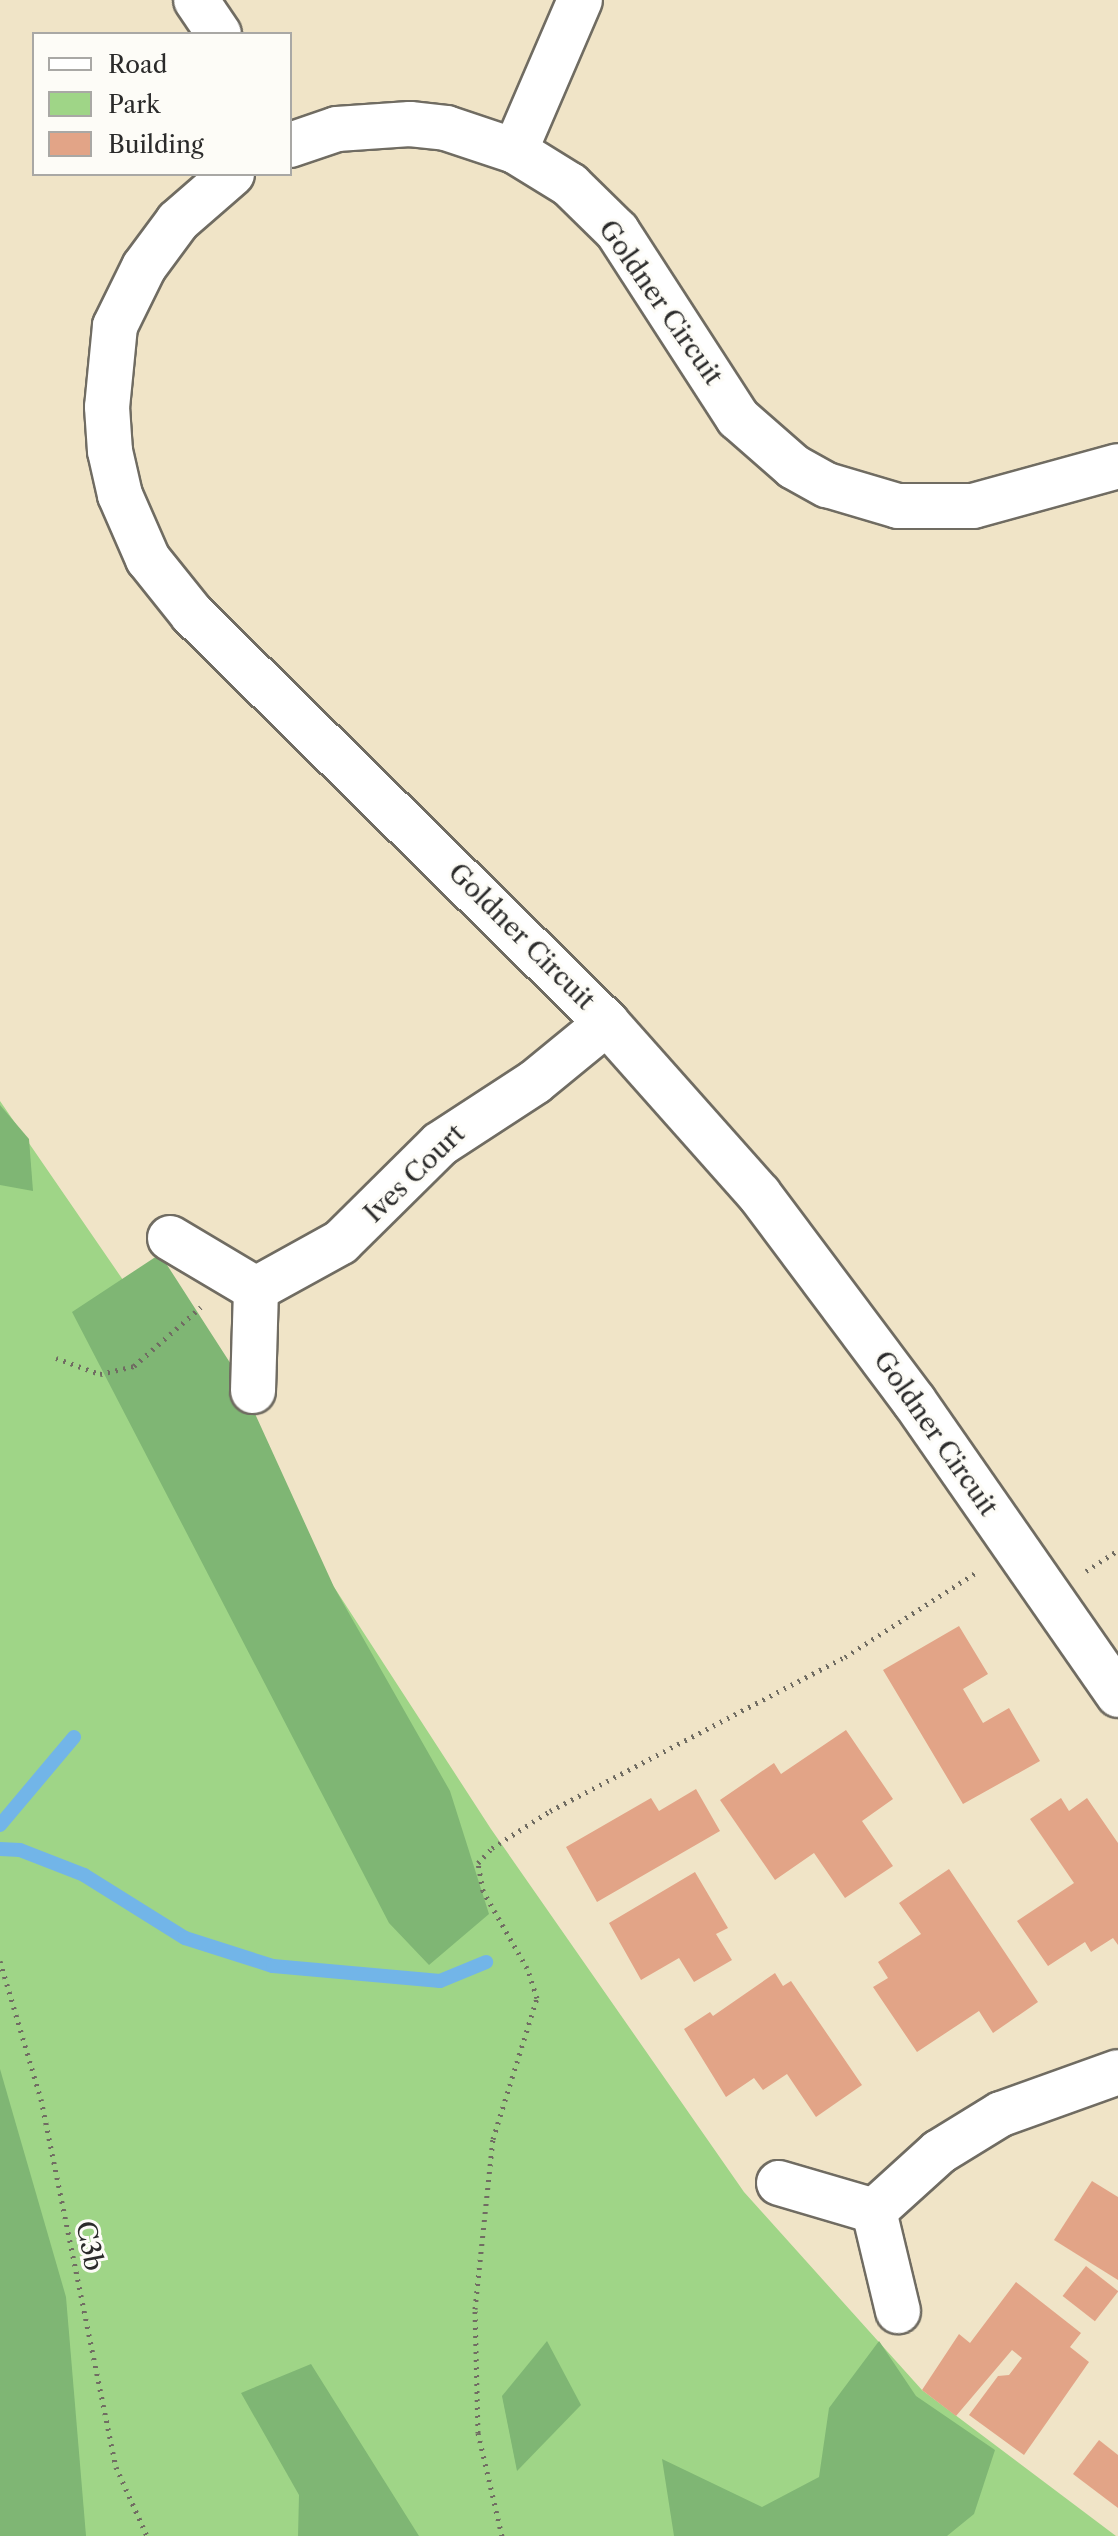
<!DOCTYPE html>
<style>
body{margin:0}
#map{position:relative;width:1118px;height:2536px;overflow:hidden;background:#f0e4c7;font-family:"Libre Caslon Text",serif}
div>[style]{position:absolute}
.green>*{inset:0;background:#9fd587}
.forest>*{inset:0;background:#7fb674}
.stream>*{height:14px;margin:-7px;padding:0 7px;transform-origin:7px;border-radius:7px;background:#72b5e8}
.building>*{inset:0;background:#e2a487;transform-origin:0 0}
.path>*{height:5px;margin-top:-2.5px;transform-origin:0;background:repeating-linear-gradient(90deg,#706c62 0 2px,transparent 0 8px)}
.roads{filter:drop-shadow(2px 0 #706c62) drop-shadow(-2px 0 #706c62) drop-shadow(0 2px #706c62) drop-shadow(0 -2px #706c62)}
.minor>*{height:44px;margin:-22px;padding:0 22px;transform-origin:22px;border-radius:22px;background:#fff}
span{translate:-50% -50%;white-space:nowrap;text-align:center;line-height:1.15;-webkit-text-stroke:6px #fdfcf7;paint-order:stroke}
.street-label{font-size:26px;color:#2b2b2b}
.legend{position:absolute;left:32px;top:32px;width:260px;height:144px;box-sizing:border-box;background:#fdfcf7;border:2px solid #a9a8a5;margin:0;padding:10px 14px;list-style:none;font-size:24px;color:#2b2b2b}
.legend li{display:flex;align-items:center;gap:16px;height:40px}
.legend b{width:40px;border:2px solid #a9a8a5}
</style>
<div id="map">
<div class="green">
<i style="clip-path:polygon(0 1101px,334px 1587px,491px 1829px,744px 2192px,922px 2390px,1116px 2536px,0 2536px)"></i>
</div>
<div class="forest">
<i style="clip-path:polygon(0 1105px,29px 1139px,33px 1191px,0 1185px)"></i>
<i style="clip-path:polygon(160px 1254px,236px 1372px,334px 1587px,450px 1791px,489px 1914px,429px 1965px,389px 1923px,72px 1312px)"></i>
<i style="clip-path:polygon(0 2069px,66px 2297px,86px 2536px,0 2536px)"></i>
<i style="clip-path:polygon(547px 2341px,581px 2405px,517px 2471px,502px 2396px)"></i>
<i style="clip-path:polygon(879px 2341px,916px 2396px,995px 2450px,974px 2514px,947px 2536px,674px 2536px,662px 2459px,762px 2507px,819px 2477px,829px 2408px)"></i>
<i style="clip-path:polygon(311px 2364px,419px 2536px,298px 2536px,299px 2495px,241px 2393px)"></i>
</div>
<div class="stream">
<i style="left:0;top:1825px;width:115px;rotate:-49.9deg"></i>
<i style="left:0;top:1849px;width:20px;rotate:3deg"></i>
<i style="left:20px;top:1850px;width:69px;rotate:21.3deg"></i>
<i style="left:84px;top:1875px;width:119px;rotate:32deg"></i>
<i style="left:185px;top:1938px;width:92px;rotate:17.7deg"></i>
<i style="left:273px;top:1966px;width:168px;rotate:5.1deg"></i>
<i style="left:440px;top:1981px;width:50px;rotate:-22.4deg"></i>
</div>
<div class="building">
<i style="clip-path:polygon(959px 1626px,988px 1674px,963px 1689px,983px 1723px,1009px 1708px,1040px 1761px,963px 1804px,883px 1670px)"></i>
<i style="clip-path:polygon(846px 1730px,893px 1799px,862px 1821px,893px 1866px,845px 1898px,814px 1853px,775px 1880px,720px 1800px,774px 1763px,781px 1774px)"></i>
<i style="clip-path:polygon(696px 1789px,720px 1831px,597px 1902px,566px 1847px,651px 1798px,659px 1811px)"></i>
<i style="clip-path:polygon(1061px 1798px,1069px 1811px,1087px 1798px,1118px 1843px,1118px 1945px,1113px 1938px,1091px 1952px,1085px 1942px,1048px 1966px,1017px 1921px,1074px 1883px,1030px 1819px)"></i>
<i style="clip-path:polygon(949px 1869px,1038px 2002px,993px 2033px,979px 2011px,917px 2052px,873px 1987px,888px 1978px,878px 1962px,921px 1934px,899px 1903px)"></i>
<i style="clip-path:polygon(695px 1872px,728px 1928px,716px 1934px,732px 1960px,694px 1982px,679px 1958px,641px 1980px,609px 1923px)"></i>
<i style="clip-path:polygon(775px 1973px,783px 1986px,791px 1981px,862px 2085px,816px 2117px,787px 2074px,763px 2090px,754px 2078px,726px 2097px,684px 2029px,710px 2012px,713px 2016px)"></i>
<i style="clip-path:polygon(1092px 2181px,1118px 2197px,1118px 2280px,1054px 2240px)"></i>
<i style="left:1086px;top:2266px;width:41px;height:38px;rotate:38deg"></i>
<i style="clip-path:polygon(1016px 2282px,1081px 2333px,1070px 2347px,1089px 2362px,1024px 2455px,969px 2415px,998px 2376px,1009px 2375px,1022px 2358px,1012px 2350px,956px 2416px,922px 2390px,959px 2334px,970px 2343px)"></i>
<i style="clip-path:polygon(1099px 2440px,1118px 2455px,1118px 2508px,1073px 2474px)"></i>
</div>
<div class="path">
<i style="left:56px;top:1358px;width:47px;rotate:20deg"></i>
<i style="left:100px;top:1374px;width:35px;rotate:-13deg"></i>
<i style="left:134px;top:1366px;width:89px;rotate:-41.4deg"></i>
<i style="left:1086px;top:1571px;width:38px;rotate:-33deg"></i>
<i style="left:0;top:1961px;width:144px;rotate:73.5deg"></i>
<i style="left:41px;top:2099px;width:376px;rotate:78.5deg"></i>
<i style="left:116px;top:2467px;width:76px;rotate:65.8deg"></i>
<i style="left:502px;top:2536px;width:106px;rotate:-103.1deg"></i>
<i style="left:478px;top:2433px;width:124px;rotate:-91.4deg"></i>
<i style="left:475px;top:2309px;width:171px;rotate:-84deg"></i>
<i style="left:493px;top:2139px;width:148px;rotate:-72.7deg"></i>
<i style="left:537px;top:1998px;width:32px;rotate:-108deg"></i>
<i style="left:527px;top:1968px;width:89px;rotate:-119.7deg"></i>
<i style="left:483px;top:1891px;width:28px;rotate:-100deg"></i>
<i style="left:478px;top:1863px;width:21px;rotate:-47deg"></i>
<i style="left:492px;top:1848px;width:69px;rotate:-32.5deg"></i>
<i style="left:550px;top:1811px;width:333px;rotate:-27.6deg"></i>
<i style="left:845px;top:1657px;width:157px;rotate:-32.8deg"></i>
</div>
<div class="roads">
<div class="minor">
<i style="left:196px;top:0;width:41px;rotate:55.9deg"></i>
<i style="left:290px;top:145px;width:50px;rotate:-18.8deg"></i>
<i style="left:337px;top:129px;width:73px;rotate:-3.9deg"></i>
<i style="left:410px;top:124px;width:36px;rotate:6deg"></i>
<i style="left:446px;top:128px;width:73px;rotate:18.4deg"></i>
<i style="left:515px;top:151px;width:65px;rotate:31.7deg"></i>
<i style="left:570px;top:185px;width:66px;rotate:44.4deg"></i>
<i style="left:617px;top:231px;width:223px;rotate:57.1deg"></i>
<i style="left:738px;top:418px;width:74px;rotate:41.2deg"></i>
<i style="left:794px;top:467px;width:38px;rotate:29deg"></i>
<i style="left:827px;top:485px;width:74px;rotate:16.5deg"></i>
<i style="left:898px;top:506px;width:75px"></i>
<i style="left:973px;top:506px;width:150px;rotate:-15.4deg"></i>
<i style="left:515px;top:151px;width:164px;rotate:-66.7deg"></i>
<i style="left:232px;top:174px;width:72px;rotate:139deg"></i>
<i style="left:178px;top:221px;width:57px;rotate:126.5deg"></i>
<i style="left:144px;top:267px;width:66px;rotate:116.2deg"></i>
<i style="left:115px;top:326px;width:81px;rotate:95.6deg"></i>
<i style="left:107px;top:407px;width:44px;rotate:86.1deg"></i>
<i style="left:110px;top:451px;width:45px;rotate:77.2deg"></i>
<i style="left:120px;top:495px;width:70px;rotate:66.4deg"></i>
<i style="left:148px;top:559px;width:70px;rotate:51.3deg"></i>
<i style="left:192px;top:614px;width:583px;rotate:44.58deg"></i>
<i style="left:607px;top:1023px;width:229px;rotate:48.4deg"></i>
<i style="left:759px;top:1194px;width:259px;rotate:53.2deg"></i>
<i style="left:914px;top:1401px;width:358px;rotate:55.2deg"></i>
<i style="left:170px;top:1238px;width:100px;rotate:30.7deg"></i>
<i style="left:256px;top:1289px;width:97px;rotate:-28.9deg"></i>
<i style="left:341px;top:1242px;width:139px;rotate:-44.7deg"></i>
<i style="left:440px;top:1144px;width:113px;rotate:-33.1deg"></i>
<i style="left:535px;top:1082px;width:93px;rotate:-39.3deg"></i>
<i style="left:253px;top:1391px;width:102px;rotate:-88.3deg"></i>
<i style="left:779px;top:2183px;width:99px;rotate:16.4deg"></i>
<i style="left:874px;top:2211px;width:88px;rotate:-42.2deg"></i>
<i style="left:939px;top:2152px;width:73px;rotate:-31.5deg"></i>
<i style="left:1001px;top:2114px;width:124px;rotate:-19.7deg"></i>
<i style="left:874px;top:2211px;width:103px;rotate:76.5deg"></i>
</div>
</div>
<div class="street-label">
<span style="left:660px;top:303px;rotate:55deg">Goldner Circuit</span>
<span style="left:521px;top:937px;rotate:45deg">Goldner Circuit</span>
<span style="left:415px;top:1174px;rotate:-44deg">Ives Court</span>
<span style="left:935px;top:1434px;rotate:55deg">Goldner Circuit</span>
<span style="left:89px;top:2246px;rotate:79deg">C3b</span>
</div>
<ul class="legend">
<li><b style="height:10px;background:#fff"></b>Road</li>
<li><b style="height:22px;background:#9fd587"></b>Park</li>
<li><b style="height:22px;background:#e2a487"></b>Building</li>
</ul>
</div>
